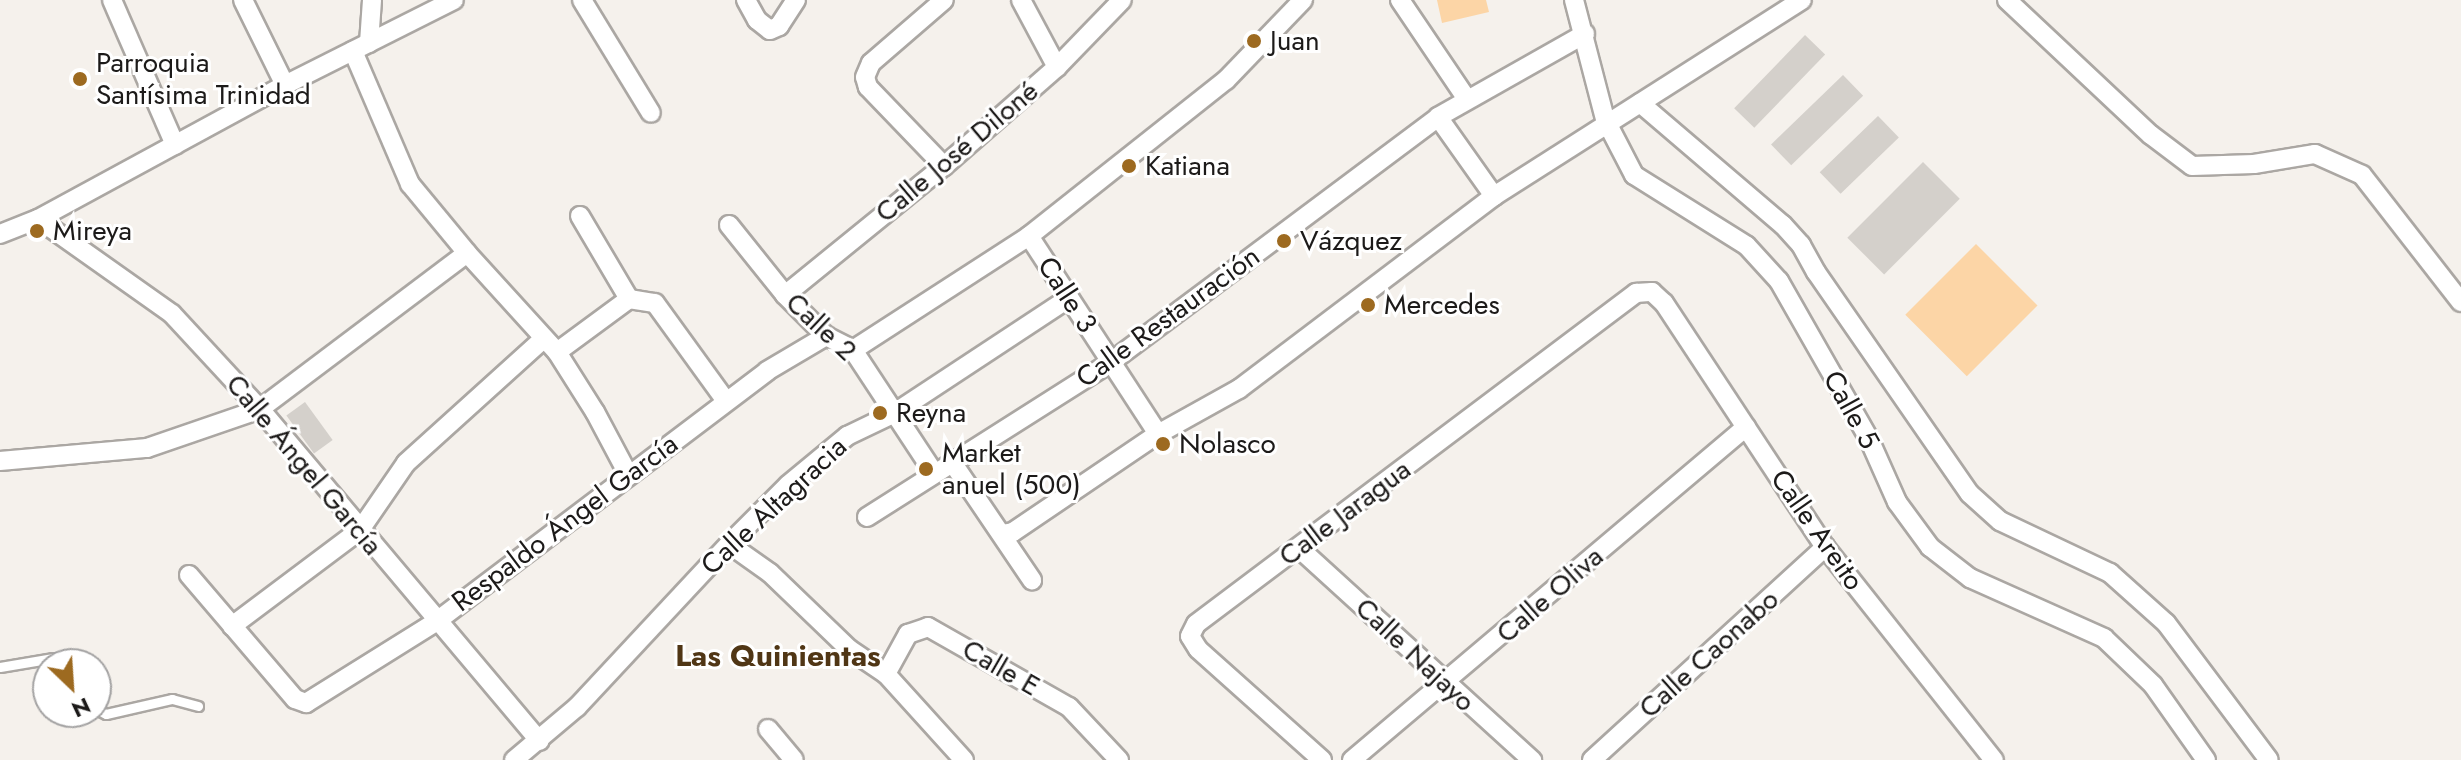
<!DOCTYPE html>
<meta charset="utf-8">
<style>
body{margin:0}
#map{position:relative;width:2461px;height:760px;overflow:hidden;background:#f5f1ec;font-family:Jost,sans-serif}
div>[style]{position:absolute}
.green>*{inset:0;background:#fcd5a6;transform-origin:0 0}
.building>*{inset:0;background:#d4d0cb;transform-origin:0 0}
.roads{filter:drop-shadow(2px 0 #aba7a3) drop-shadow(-2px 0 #aba7a3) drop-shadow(0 2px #aba7a3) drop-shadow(0 -2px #aba7a3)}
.service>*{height:9px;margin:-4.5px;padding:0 4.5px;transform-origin:4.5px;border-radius:4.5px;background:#fff}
.minor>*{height:18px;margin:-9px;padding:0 9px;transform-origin:9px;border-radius:9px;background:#fff}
.dots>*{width:22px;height:22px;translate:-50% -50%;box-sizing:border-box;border:4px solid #fff;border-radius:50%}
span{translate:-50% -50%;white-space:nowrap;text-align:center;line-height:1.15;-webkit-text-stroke:6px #fff;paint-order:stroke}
.poi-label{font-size:28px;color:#1c1a19}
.left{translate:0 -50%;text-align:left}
.street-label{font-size:28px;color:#1c1a19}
.neighbourhood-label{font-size:30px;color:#503615;font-weight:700}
.north{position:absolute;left:32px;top:648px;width:80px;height:80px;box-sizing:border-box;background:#fff;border:2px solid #a4a3a3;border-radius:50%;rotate:155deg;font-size:22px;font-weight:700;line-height:32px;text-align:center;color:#1c1a19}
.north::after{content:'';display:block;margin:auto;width:28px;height:36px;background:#9d6a20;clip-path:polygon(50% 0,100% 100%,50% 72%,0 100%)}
</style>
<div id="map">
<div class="green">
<i style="clip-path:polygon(1437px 0,1486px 0,1489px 12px,1442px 23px)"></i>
<i style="left:1976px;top:244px;width:87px;height:100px;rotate:45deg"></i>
</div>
<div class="building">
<i style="left:1805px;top:35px;width:28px;height:102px;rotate:44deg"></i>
<i style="left:1843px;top:75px;width:29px;height:100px;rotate:46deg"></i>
<i style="left:1878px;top:116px;width:30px;height:81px;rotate:46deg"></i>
<i style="left:1923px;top:162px;width:52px;height:107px;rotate:45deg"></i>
<i style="left:305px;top:402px;width:47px;height:23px;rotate:54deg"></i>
</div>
<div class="roads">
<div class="service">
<i style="left:0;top:667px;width:54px;rotate:-9.6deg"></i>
<i style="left:53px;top:658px;width:17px;rotate:21deg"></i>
<i style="left:96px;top:709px;width:11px;rotate:27deg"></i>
<i style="left:106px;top:714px;width:68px;rotate:-12.8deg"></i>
<i style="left:172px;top:699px;width:27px;rotate:15deg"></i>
</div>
<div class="minor">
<i style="left:112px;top:0;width:158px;rotate:66.5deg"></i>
<i style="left:243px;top:0;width:95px;rotate:63.7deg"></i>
<i style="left:582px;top:0;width:132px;rotate:58.6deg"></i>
<i style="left:746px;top:0;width:23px;rotate:61deg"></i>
<i style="left:757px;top:20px;width:16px;rotate:38deg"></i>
<i style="left:770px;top:30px;width:10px;rotate:-24deg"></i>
<i style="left:779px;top:26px;width:31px;rotate:-57deg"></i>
<i style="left:1021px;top:0;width:76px;rotate:61.8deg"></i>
<i style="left:1400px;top:0;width:118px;rotate:56deg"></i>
<i style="left:1574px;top:0;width:123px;rotate:75.4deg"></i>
<i style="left:1605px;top:119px;width:63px;rotate:62.6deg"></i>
<i style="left:1634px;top:175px;width:133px;rotate:32.1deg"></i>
<i style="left:1747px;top:246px;width:47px;rotate:47.6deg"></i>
<i style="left:1779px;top:281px;width:182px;rotate:60.3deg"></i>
<i style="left:1869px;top:439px;width:69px;rotate:66deg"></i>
<i style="left:1897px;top:502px;width:56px;rotate:53.7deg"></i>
<i style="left:1930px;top:547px;width:51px;rotate:37.8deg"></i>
<i style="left:1970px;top:578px;width:147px;rotate:24.1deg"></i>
<i style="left:2104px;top:638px;width:68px;rotate:43.8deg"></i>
<i style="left:2153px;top:685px;width:92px;rotate:54.8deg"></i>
<i style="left:2007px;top:0;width:197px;rotate:43.2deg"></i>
<i style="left:2151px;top:135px;width:51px;rotate:37.1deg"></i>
<i style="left:2192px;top:166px;width:62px;rotate:-1.8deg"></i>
<i style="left:2254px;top:164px;width:62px;rotate:-9.3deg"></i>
<i style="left:2315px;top:154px;width:51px;rotate:24.1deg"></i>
<i style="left:2362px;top:175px;width:161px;rotate:52.1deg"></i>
<i style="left:369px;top:43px;width:43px;rotate:-86deg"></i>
<i style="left:353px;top:51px;width:145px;rotate:66.8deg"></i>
<i style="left:410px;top:184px;width:89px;rotate:50.4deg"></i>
<i style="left:467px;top:253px;width:134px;rotate:47.7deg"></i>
<i style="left:557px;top:352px;width:71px;rotate:57.7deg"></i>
<i style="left:595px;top:412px;width:70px;rotate:62deg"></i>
<i style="left:1640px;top:103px;width:188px;rotate:40.5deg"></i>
<i style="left:1783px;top:225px;width:27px;rotate:48deg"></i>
<i style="left:1801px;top:245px;width:31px;rotate:61deg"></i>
<i style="left:1816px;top:272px;width:270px;rotate:55.3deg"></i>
<i style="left:1970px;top:494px;width:40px;rotate:42deg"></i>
<i style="left:2000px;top:521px;width:122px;rotate:25.3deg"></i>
<i style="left:2110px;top:573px;width:75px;rotate:41.8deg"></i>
<i style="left:2166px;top:623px;width:171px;rotate:53.1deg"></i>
<i style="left:1438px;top:117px;width:97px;rotate:54.7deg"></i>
<i style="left:944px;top:166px;width:110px;rotate:-133.9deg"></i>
<i style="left:868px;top:87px;width:10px;rotate:-107deg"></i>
<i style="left:865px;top:77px;width:15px;rotate:-67deg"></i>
<i style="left:871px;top:63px;width:96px;rotate:-40.8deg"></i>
<i style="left:580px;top:216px;width:96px;rotate:59.4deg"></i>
<i style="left:38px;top:219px;width:164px;rotate:35.3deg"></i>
<i style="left:172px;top:314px;width:129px;rotate:47.2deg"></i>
<i style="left:260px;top:409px;width:434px;rotate:49.9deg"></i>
<i style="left:729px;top:225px;width:90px;rotate:51.3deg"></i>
<i style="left:785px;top:295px;width:58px;rotate:45deg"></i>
<i style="left:826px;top:336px;width:30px;rotate:27deg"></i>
<i style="left:853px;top:350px;width:147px;rotate:56.6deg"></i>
<i style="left:0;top:234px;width:41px;rotate:-21.5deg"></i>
<i style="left:38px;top:219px;width:281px;rotate:-28.5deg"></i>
<i style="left:285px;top:85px;width:189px;rotate:-26.7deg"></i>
<i style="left:1029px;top:236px;width:236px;rotate:56.9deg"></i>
<i style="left:785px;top:295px;width:205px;rotate:-39.1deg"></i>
<i style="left:944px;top:166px;width:150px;rotate:-41.2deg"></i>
<i style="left:1057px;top:67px;width:93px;rotate:-45.9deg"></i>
<i style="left:853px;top:350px;width:210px;rotate:-32.9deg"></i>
<i style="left:1029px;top:236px;width:251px;rotate:-38.4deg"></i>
<i style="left:1226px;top:80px;width:111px;rotate:-46.1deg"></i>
<i style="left:557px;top:352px;width:89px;rotate:-36.4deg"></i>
<i style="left:629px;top:299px;width:26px;rotate:9deg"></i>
<i style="left:655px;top:303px;width:121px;rotate:54.1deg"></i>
<i style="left:0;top:461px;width:148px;rotate:-5.1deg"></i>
<i style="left:147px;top:448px;width:120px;rotate:-19deg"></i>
<i style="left:260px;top:409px;width:259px;rotate:-37deg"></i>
<i style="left:952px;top:462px;width:143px;rotate:55.9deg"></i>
<i style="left:867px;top:517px;width:289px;rotate:-32.4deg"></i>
<i style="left:1111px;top:362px;width:409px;rotate:-36.8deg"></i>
<i style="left:1438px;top:117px;width:169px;rotate:-29.5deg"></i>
<i style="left:1002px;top:534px;width:11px;rotate:-10deg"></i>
<i style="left:1013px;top:532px;width:175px;rotate:-34.1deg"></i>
<i style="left:1158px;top:434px;width:93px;rotate:-29.1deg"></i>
<i style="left:1239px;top:389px;width:320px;rotate:-37.1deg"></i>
<i style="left:1494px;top:196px;width:365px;rotate:-32.5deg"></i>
<i style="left:729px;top:544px;width:50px;rotate:35.3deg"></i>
<i style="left:770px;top:573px;width:110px;rotate:43.9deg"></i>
<i style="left:849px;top:649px;width:45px;rotate:34deg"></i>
<i style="left:886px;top:674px;width:116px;rotate:47.8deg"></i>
<i style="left:1300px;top:549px;width:314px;rotate:42.3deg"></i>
<i style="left:189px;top:575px;width:163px;rotate:49.5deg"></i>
<i style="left:295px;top:699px;width:12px;rotate:20deg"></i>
<i style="left:306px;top:703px;width:155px;rotate:-32deg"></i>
<i style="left:437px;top:621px;width:414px;rotate:-37.1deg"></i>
<i style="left:767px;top:371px;width:69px;rotate:-30.7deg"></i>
<i style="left:232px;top:626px;width:160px;rotate:-36.9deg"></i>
<i style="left:360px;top:530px;width:81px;rotate:-55.5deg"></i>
<i style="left:406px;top:463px;width:185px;rotate:-42.1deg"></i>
<i style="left:886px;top:674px;width:46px;rotate:-61.2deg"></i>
<i style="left:908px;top:634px;width:21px;rotate:-19deg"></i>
<i style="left:928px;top:627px;width:162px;rotate:29.6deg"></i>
<i style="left:1069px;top:707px;width:73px;rotate:46.7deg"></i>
<i style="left:768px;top:729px;width:40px;rotate:50deg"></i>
<i style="left:514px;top:760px;width:82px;rotate:-40.1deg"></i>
<i style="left:577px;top:707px;width:223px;rotate:-47deg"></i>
<i style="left:729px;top:544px;width:83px;rotate:-45deg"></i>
<i style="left:788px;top:485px;width:77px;rotate:-39.7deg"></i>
<i style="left:847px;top:436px;width:51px;rotate:-25.6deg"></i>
<i style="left:893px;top:414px;width:211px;rotate:-33.4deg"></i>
<i style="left:1322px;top:760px;width:166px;rotate:-138.2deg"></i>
<i style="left:1198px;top:649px;width:15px;rotate:-122deg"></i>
<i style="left:1190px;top:636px;width:13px;rotate:-63deg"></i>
<i style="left:1196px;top:624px;width:551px;rotate:-36.95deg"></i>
<i style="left:1636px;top:293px;width:16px;rotate:-4deg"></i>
<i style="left:1652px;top:292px;width:16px;rotate:43deg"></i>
<i style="left:1664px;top:303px;width:292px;rotate:56.6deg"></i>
<i style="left:1825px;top:547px;width:272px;rotate:51.6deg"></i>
<i style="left:1352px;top:760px;width:516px;rotate:-40.2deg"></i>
<i style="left:1592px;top:760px;width:316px;rotate:-42.4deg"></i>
</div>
</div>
<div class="dots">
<i style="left:1254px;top:41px;background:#9d6a20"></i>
<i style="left:80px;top:79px;background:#9d6a20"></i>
<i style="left:1129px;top:166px;background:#9d6a20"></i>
<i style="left:37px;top:231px;background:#9d6a20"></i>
<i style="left:1284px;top:241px;background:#9d6a20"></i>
<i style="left:1368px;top:305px;background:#9d6a20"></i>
<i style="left:880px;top:413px;background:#9d6a20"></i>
<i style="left:1163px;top:444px;background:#9d6a20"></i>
<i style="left:926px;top:469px;background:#9d6a20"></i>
</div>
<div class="poi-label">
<span class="left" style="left:1270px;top:41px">Juan</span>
<span class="left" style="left:96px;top:79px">Parroquia<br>Santísima Trinidad</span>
<span class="left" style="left:1145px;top:166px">Katiana</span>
<span class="left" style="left:53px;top:231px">Mireya</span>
<span class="left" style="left:1300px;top:241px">Vázquez</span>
<span class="left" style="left:1384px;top:305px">Mercedes</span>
<span class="left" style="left:896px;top:413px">Reyna</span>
<span class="left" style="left:1179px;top:444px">Nolasco</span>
<span class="left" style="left:942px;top:469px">Market<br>anuel (500)</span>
</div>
<div class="street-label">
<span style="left:957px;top:152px;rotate:-40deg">Calle José Diloné</span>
<span style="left:1067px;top:295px;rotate:57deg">Calle 3</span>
<span style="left:1168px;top:317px;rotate:-36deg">Calle Restauración</span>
<span style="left:821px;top:327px;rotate:43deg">Calle 2</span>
<span style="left:1851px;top:410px;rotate:61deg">Calle 5</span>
<span style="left:304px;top:465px;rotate:50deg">Calle Ángel García</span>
<span style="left:774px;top:506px;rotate:-43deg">Calle Altagracia</span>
<span style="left:1345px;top:513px;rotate:-37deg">Calle Jaragua</span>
<span style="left:565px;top:523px;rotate:-37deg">Respaldo Ángel García</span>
<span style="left:1817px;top:530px;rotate:55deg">Calle Areito</span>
<span style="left:1550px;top:595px;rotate:-41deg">Calle Oliva</span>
<span style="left:1709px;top:654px;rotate:-42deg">Calle Caonabo</span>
<span style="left:1415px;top:655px;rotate:43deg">Calle Najayo</span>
<span style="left:1001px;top:668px;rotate:30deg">Calle E</span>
</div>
<div class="neighbourhood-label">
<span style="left:778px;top:656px">Las Quinientas</span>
</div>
<div class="north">N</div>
</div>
